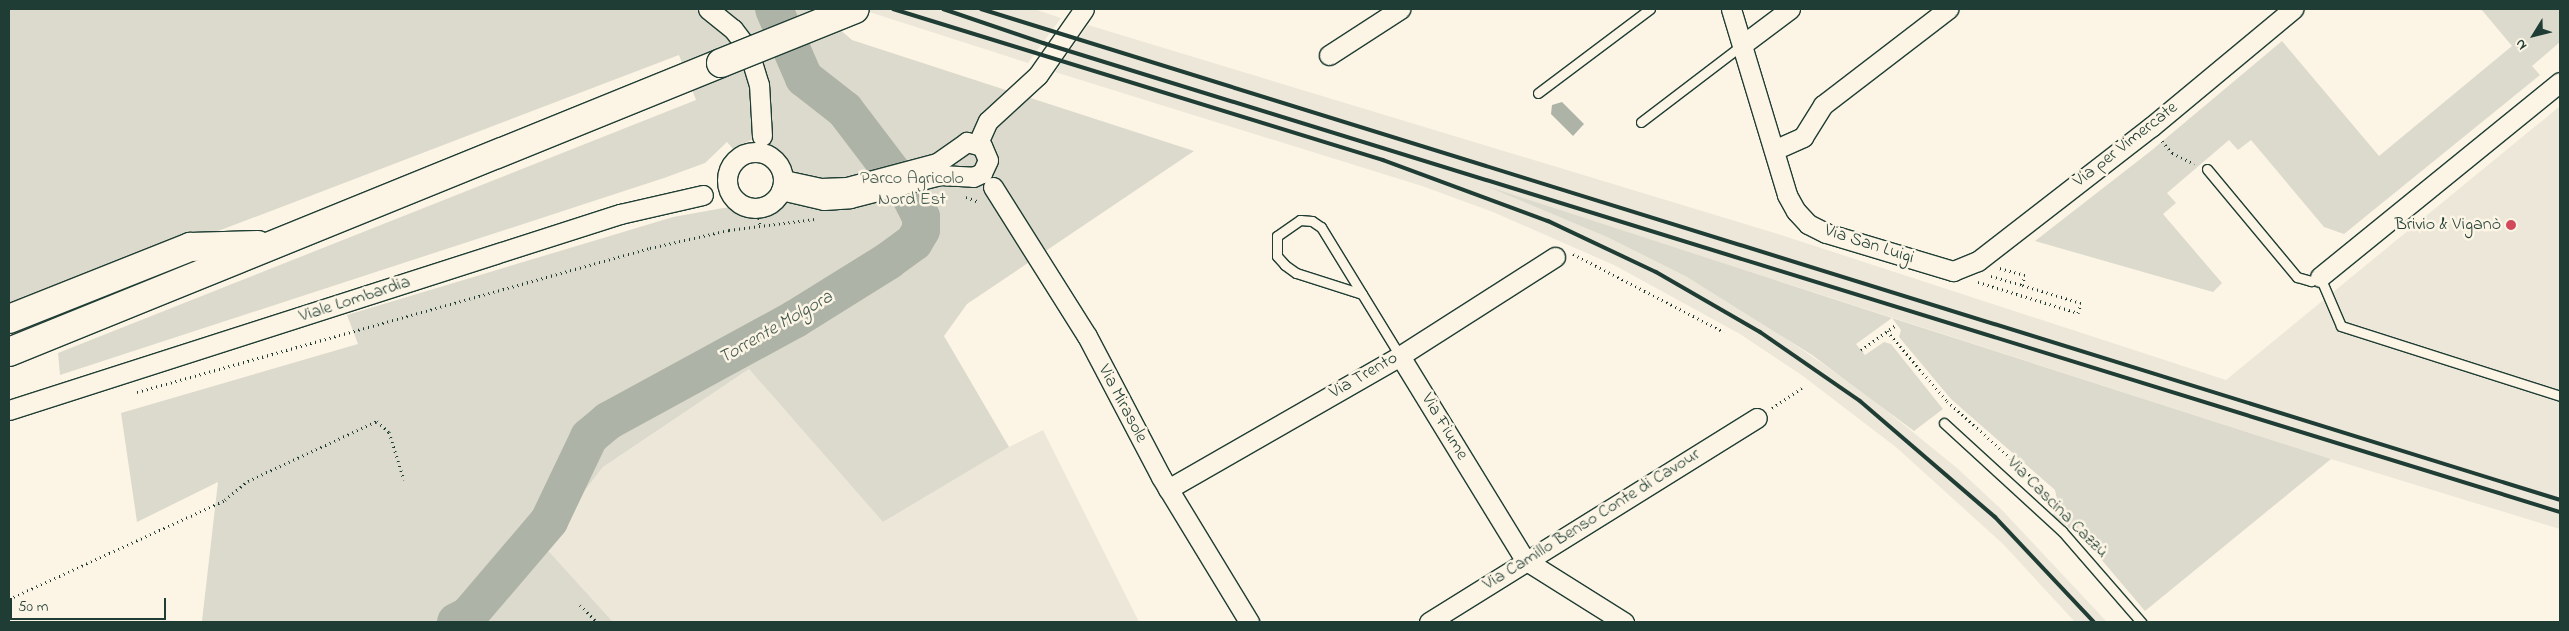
<!DOCTYPE html>
<meta charset="utf-8">
<style>
body{margin:0}
#map{position:relative;width:2569px;height:631px;overflow:hidden;background:#fcf5e5;font-family:"Indie Flower",sans-serif}
div>[style]{position:absolute}
.built>*{inset:0;background:#ece7d8}
.green>*{inset:0;background:#dcdacc}
.water>*{inset:0;background:#aeb3a7}
.river>*{height:38px;margin:-19px;padding:0 19px;transform-origin:19px;border-radius:19px;background:#aeb3a7}
.path>*{height:3px;margin-top:-1.5px;transform-origin:0;background:repeating-linear-gradient(90deg,#1f3d34 0 1px,transparent 0 5px)}
.roads{filter:drop-shadow(1px 0 #1f3d34) drop-shadow(-1px 0 #1f3d34) drop-shadow(0 1px #1f3d34) drop-shadow(0 -1px #1f3d34)}
.service>*{height:9px;margin:-4.5px;padding:0 4.5px;transform-origin:4.5px;border-radius:4.5px;background:#fcf5e5}
.minor>*{height:19px;margin:-9.5px;padding:0 9.5px;transform-origin:9.5px;border-radius:9.5px;background:#fcf5e5}
.minor>.ring{margin:-9.5px;padding:0;box-sizing:content-box;background:none;border:19px solid #fcf5e5;border-radius:50%}
.primary>*{height:28px;margin:-14px;padding:0 14px;transform-origin:14px;border-radius:14px;background:#fcf5e5}
.rail>*{height:4px;margin:-2px;padding:0 2px;transform-origin:2px;border-radius:2px;background:#1f3d34}
.bridges{filter:drop-shadow(1px 0 #1f3d34) drop-shadow(-1px 0 #1f3d34) drop-shadow(0 1px #1f3d34) drop-shadow(0 -1px #1f3d34)}
.primary-bridge>*{height:28px;margin:-14px;padding:0 14px;transform-origin:14px;border-radius:14px;background:#fcf5e5}
.dots>*{width:14px;height:14px;translate:-50% -50%;box-sizing:border-box;border:2px solid #fcf5e5;border-radius:50%}
span{translate:-50% -50%;white-space:nowrap;text-align:center;line-height:1.15;-webkit-text-stroke:5px #fcf5e5;paint-order:stroke}
.street-label{font-size:18px;color:#1f3d34}
.park-label{font-size:18px;color:#455c52}
.poi-label{font-size:18px;color:#1f3d34}
.right{translate:-100% -50%;text-align:right}
.water-label{font-size:19px;color:#435a51;font-style:italic}
.frame{position:absolute;inset:0;border:10px solid #1f3d34;pointer-events:none}
.north{position:absolute;left:2509px;top:10px;width:50px;height:50px;-webkit-text-stroke:4px #fcf5e5;paint-order:stroke;rotate:234deg;font-size:14px;font-weight:700;line-height:20px;text-align:center;color:#1f3d34}
.north::after{content:'';display:block;margin:auto;width:18px;height:22px;background:#1f3d34;clip-path:polygon(50% 0,100% 100%,50% 72%,0 100%)}
.scale{position:absolute;left:10px;top:598px;width:156px;height:22px;box-sizing:border-box;border:2px solid #1f3d34;border-top:0;padding-left:6px;font-size:15px;line-height:18px;white-space:nowrap;color:#1f3d34;-webkit-text-stroke:4px #fcf5e5;paint-order:stroke}
</style>
<div id="map">
<div class="built">
<i style="clip-path:polygon(860px 9px,1034px 9px,1061px 18px,1028px 63px)"></i>
<i style="clip-path:polygon(1088px 25px,1778px 234px,2226px 380px,2560px 106px,2560px 529px,2331px 459px,1499px 191px,1607px 237px,1687px 277px,1754px 317px,1861px 390px,1957px 468px,2002px 510px,2107px 622px,2075px 622px,2003px 544px,1897px 448px,1803px 376px,1740px 334px,1614px 265px,1493px 212px,1422px 186px,1055px 72px)"></i>
<i style="clip-path:polygon(749px 369px,883px 522px,1009px 447px,1043px 430px,1139px 622px,613px 622px,543px 545px,603px 467px)"></i>
</div>
<div class="green">
<i style="clip-path:polygon(9px 9px,816px 9px,852px 40px,1194px 151px,967px 304px,944px 336px,1009px 447px,883px 522px,749px 369px,603px 467px,543px 545px,613px 622px,199px 622px,202px 621px,218px 482px,137px 522px,121px 413px,358px 344px,347px 315px,673px 217px,723px 208px,769px 207px,779px 200px,787px 187px,788px 172px,771px 146px,753px 139px,733px 149px,727px 142px,705px 163px,664px 178px,60px 375px,58px 353px,696px 100px,679px 55px,9px 311px)"></i>
<i style="clip-path:polygon(2481px 9px,2560px 9px,2560px 42px,2532px 66px,2540px 75px,2344px 234px,2324px 227px,2251px 140px,2238px 150px,2229px 140px,2167px 193px,2176px 203px,2163px 214px,2222px 283px,2213px 292px,2035px 241px,2152px 150px,2282px 41px,2379px 156px,2512px 46px)"></i>
<i style="clip-path:polygon(1486px 186px,1892px 318px,2331px 459px,2145px 611px,2084px 539px,2053px 516px,2057px 499px,2055px 490px,1951px 399px,1899px 337px,1901px 330px,1892px 318px,1856px 344px,1865px 355px,1884px 342px,1891px 344px,1943px 409px,1914px 431px,1812px 355px,1687px 277px,1607px 237px)"></i>
</div>
<div class="water">
<i style="clip-path:polygon(1562px 102px,1584px 124px,1573px 136px,1551px 114px,1552px 105px)"></i>
</div>
<div class="river">
<i style="left:456px;top:622px;width:13px;rotate:-27deg"></i>
<i style="left:468px;top:616px;width:125px;rotate:-49.5deg"></i>
<i style="left:549px;top:521px;width:93px;rotate:-64.5deg"></i>
<i style="left:589px;top:437px;width:25px;rotate:-40deg"></i>
<i style="left:608px;top:421px;width:213px;rotate:-28.6deg"></i>
<i style="left:795px;top:319px;width:110px;rotate:-31.9deg"></i>
<i style="left:888px;top:261px;width:32px;rotate:-36deg"></i>
<i style="left:914px;top:242px;width:14px;rotate:-60deg"></i>
<i style="left:921px;top:230px;width:13px;rotate:-90deg"></i>
<i style="left:921px;top:217px;width:22px;rotate:-117deg"></i>
<i style="left:911px;top:197px;width:109px;rotate:-127.2deg"></i>
<i style="left:845px;top:110px;width:52px;rotate:-142deg"></i>
<i style="left:804px;top:78px;width:75px;rotate:-113.5deg"></i>
</div>
<div class="path">
<i style="left:2162px;top:141px;width:16px;rotate:50deg"></i>
<i style="left:2172px;top:153px;width:25px;rotate:26deg"></i>
<i style="left:966px;top:197px;width:14px;rotate:21deg"></i>
<i style="left:758px;top:208px;width:18px;rotate:84deg"></i>
<i style="left:1573px;top:254px;width:170px;rotate:27.3deg"></i>
<i style="left:1991px;top:276px;width:32px;rotate:16deg"></i>
<i style="left:1978px;top:282px;width:105px;rotate:17.2deg"></i>
<i style="left:2078px;top:313px;width:10px;rotate:-73deg"></i>
<i style="left:2081px;top:303px;width:62px;rotate:-163deg"></i>
<i style="left:2022px;top:285px;width:10px;rotate:-73deg"></i>
<i style="left:2025px;top:275px;width:27px;rotate:-165deg"></i>
<i style="left:1887px;top:331px;width:92px;rotate:49.4deg"></i>
<i style="left:1947px;top:401px;width:133px;rotate:42deg"></i>
<i style="left:2046px;top:490px;width:12px;rotate:70deg"></i>
<i style="left:1861px;top:350px;width:43px;rotate:-35.5deg"></i>
<i style="left:137px;top:392px;width:533px;rotate:-15.68deg"></i>
<i style="left:650px;top:248px;width:81px;rotate:-12.8deg"></i>
<i style="left:729px;top:230px;width:87px;rotate:-7.3deg"></i>
<i style="left:1772px;top:408px;width:36px;rotate:-34deg"></i>
<i style="left:9px;top:599px;width:238px;rotate:-24.6deg"></i>
<i style="left:225px;top:500px;width:30px;rotate:-40deg"></i>
<i style="left:248px;top:481px;width:142px;rotate:-24.9deg"></i>
<i style="left:377px;top:421px;width:16px;rotate:43deg"></i>
<i style="left:389px;top:432px;width:50px;rotate:72.6deg"></i>
<i style="left:580px;top:605px;width:24px;rotate:45deg"></i>
</div>
<div class="roads">
<div class="service">
<i style="left:1538px;top:93px;width:140px;rotate:-36.9deg"></i>
<i style="left:1641px;top:122px;width:127px;rotate:-37.3deg"></i>
<i style="left:2207px;top:169px;width:141px;rotate:50.2deg"></i>
<i style="left:2297px;top:277px;width:15px;rotate:16deg"></i>
<i style="left:2311px;top:281px;width:10px;rotate:-24deg"></i>
<i style="left:2320px;top:277px;width:53px;rotate:66.8deg"></i>
<i style="left:2341px;top:326px;width:230px;rotate:17.7deg"></i>
<i style="left:1362px;top:294px;width:69px;rotate:-162.3deg"></i>
<i style="left:1296px;top:273px;width:14px;rotate:-144deg"></i>
<i style="left:1285px;top:265px;width:12px;rotate:-132deg"></i>
<i style="left:1277px;top:256px;width:20px;rotate:-90deg"></i>
<i style="left:1277px;top:236px;width:28px;rotate:-35deg"></i>
<i style="left:1300px;top:220px;width:12px;rotate:5deg"></i>
<i style="left:1312px;top:221px;width:11px;rotate:34deg"></i>
<i style="left:1321px;top:227px;width:151px;rotate:58.5deg"></i>
<i style="left:1944px;top:423px;width:160px;rotate:42.5deg"></i>
<i style="left:2062px;top:531px;width:121px;rotate:49deg"></i>
</div>
<div class="minor">
<i style="left:708px;top:9px;width:32px;rotate:39deg"></i>
<i style="left:733px;top:29px;width:25px;rotate:53deg"></i>
<i style="left:748px;top:49px;width:37px;rotate:73deg"></i>
<i style="left:759px;top:84px;width:52px;rotate:86.7deg"></i>
<i style="left:1731px;top:9px;width:194px;rotate:73.2deg"></i>
<i style="left:1787px;top:195px;width:18px;rotate:61deg"></i>
<i style="left:1796px;top:211px;width:18px;rotate:47deg"></i>
<i style="left:1808px;top:224px;width:20px;rotate:27deg"></i>
<i style="left:1826px;top:233px;width:133px;rotate:16.7deg"></i>
<i style="left:1953px;top:271px;width:27px;rotate:-22deg"></i>
<i style="left:1978px;top:261px;width:219px;rotate:-37.8deg"></i>
<i style="left:2151px;top:127px;width:185px;rotate:-39.7deg"></i>
<i style="left:1742px;top:45px;width:60px;rotate:-36.9deg"></i>
<i style="left:1329px;top:55px;width:85px;rotate:-32.9deg"></i>
<i style="left:978px;top:143px;width:24px;rotate:-66deg"></i>
<i style="left:988px;top:121px;width:68px;rotate:-42.6deg"></i>
<i style="left:1038px;top:75px;width:80px;rotate:-55.1deg"></i>
<i style="left:1774px;top:150px;width:32px;rotate:-24deg"></i>
<i style="left:1803px;top:137px;width:38px;rotate:-58deg"></i>
<i style="left:1823px;top:105px;width:158px;rotate:-37.5deg"></i>
<i class="ring" style="left:727px;top:152px;width:37px;height:37px"></i>
<i style="left:993px;top:187px;width:176px;rotate:57.8deg"></i>
<i style="left:1087px;top:336px;width:159px;rotate:62.3deg"></i>
<i style="left:1161px;top:477px;width:170px;rotate:58.7deg"></i>
<i style="left:781px;top:190px;width:44px;rotate:13.1deg"></i>
<i style="left:824px;top:200px;width:26px;rotate:-4deg"></i>
<i style="left:850px;top:198px;width:93px;rotate:-14.3deg"></i>
<i style="left:940px;top:175px;width:33px;rotate:3deg"></i>
<i style="left:973px;top:177px;width:10px;rotate:-24deg"></i>
<i style="left:982px;top:173px;width:14px;rotate:-65deg"></i>
<i style="left:988px;top:160px;width:15px;rotate:-113deg"></i>
<i style="left:982px;top:146px;width:16px;rotate:-165deg"></i>
<i style="left:967px;top:142px;width:37px;rotate:145deg"></i>
<i style="left:937px;top:163px;width:93px;rotate:165.1deg"></i>
<i style="left:847px;top:187px;width:26px;rotate:178deg"></i>
<i style="left:821px;top:188px;width:39px;rotate:-168deg"></i>
<i style="left:2320px;top:277px;width:309px;rotate:-39.1deg"></i>
<i style="left:1400px;top:356px;width:239px;rotate:58.5deg"></i>
<i style="left:1525px;top:560px;width:117px;rotate:32.1deg"></i>
<i style="left:9px;top:410px;width:642px;rotate:-17.79deg"></i>
<i style="left:620px;top:214px;width:85px;rotate:-12.9deg"></i>
<i style="left:1168px;top:489px;width:267px;rotate:-29.8deg"></i>
<i style="left:1400px;top:356px;width:184px;rotate:-32.6deg"></i>
<i style="left:1429px;top:622px;width:386px;rotate:-31.9deg"></i>
</div>
<div class="primary">
<i style="left:9px;top:319px;width:195px;rotate:-21.7deg"></i>
<i style="left:190px;top:247px;width:68px;rotate:-1.7deg"></i>
<i style="left:9px;top:352px;width:768px;rotate:-22.09deg"></i>
</div>
</div>
<div class="rail">
<i style="left:893px;top:9px;width:513px;rotate:17.13deg"></i>
<i style="left:1383px;top:160px;width:176px;rotate:20.3deg"></i>
<i style="left:1548px;top:221px;width:119px;rotate:25.3deg"></i>
<i style="left:1656px;top:272px;width:120px;rotate:30deg"></i>
<i style="left:1760px;top:332px;width:121px;rotate:34.6deg"></i>
<i style="left:1860px;top:401px;width:178px;rotate:40.7deg"></i>
<i style="left:1995px;top:517px;width:144px;rotate:46.7deg"></i>
<i style="left:943px;top:9px;width:106px;rotate:18.8deg"></i>
<i style="left:1043px;top:43px;width:1588px;rotate:17.18deg"></i>
<i style="left:981px;top:9px;width:1654px;rotate:17.27deg"></i>
</div>
<div class="bridges">
<div class="primary-bridge">
<i style="left:721px;top:63px;width:144px;rotate:-21.9deg"></i>
</div>
</div>
<div class="dots">
<i style="left:2511px;top:225px;background:#d1495b"></i>
</div>
<div class="street-label">
<span style="left:2126px;top:145px;rotate:-38deg">Via per Vimercate</span>
<span style="left:1869px;top:245px;rotate:18deg">Via San Luigi</span>
<span style="left:355px;top:300px;rotate:-18deg">Viale Lombardia</span>
<span style="left:1364px;top:376px;rotate:-30deg">Via Trento</span>
<span style="left:1122px;top:404px;rotate:62deg">Via Mirasole</span>
<span style="left:1444px;top:427px;rotate:59deg">Via Fiume</span>
<span style="left:2057px;top:508px;rotate:45deg">Via Cascina Cazzù</span>
<span style="left:1592px;top:520px;rotate:-32deg">Via Camillo Benso Conte di Cavour</span>
</div>
<div class="park-label">
<span style="left:912px;top:190px">Parco Agricolo<br>Nord Est</span>
</div>
<div class="poi-label">
<span class="right" style="left:2501px;top:225px">Brivio &amp; Viganò</span>
</div>
<div class="water-label">
<span style="left:776px;top:328px;rotate:-30deg">Torrente Molgora</span>
</div>
<div class="frame"></div>
<div class="north">N</div>
<div class="scale">50 m</div>
</div>
